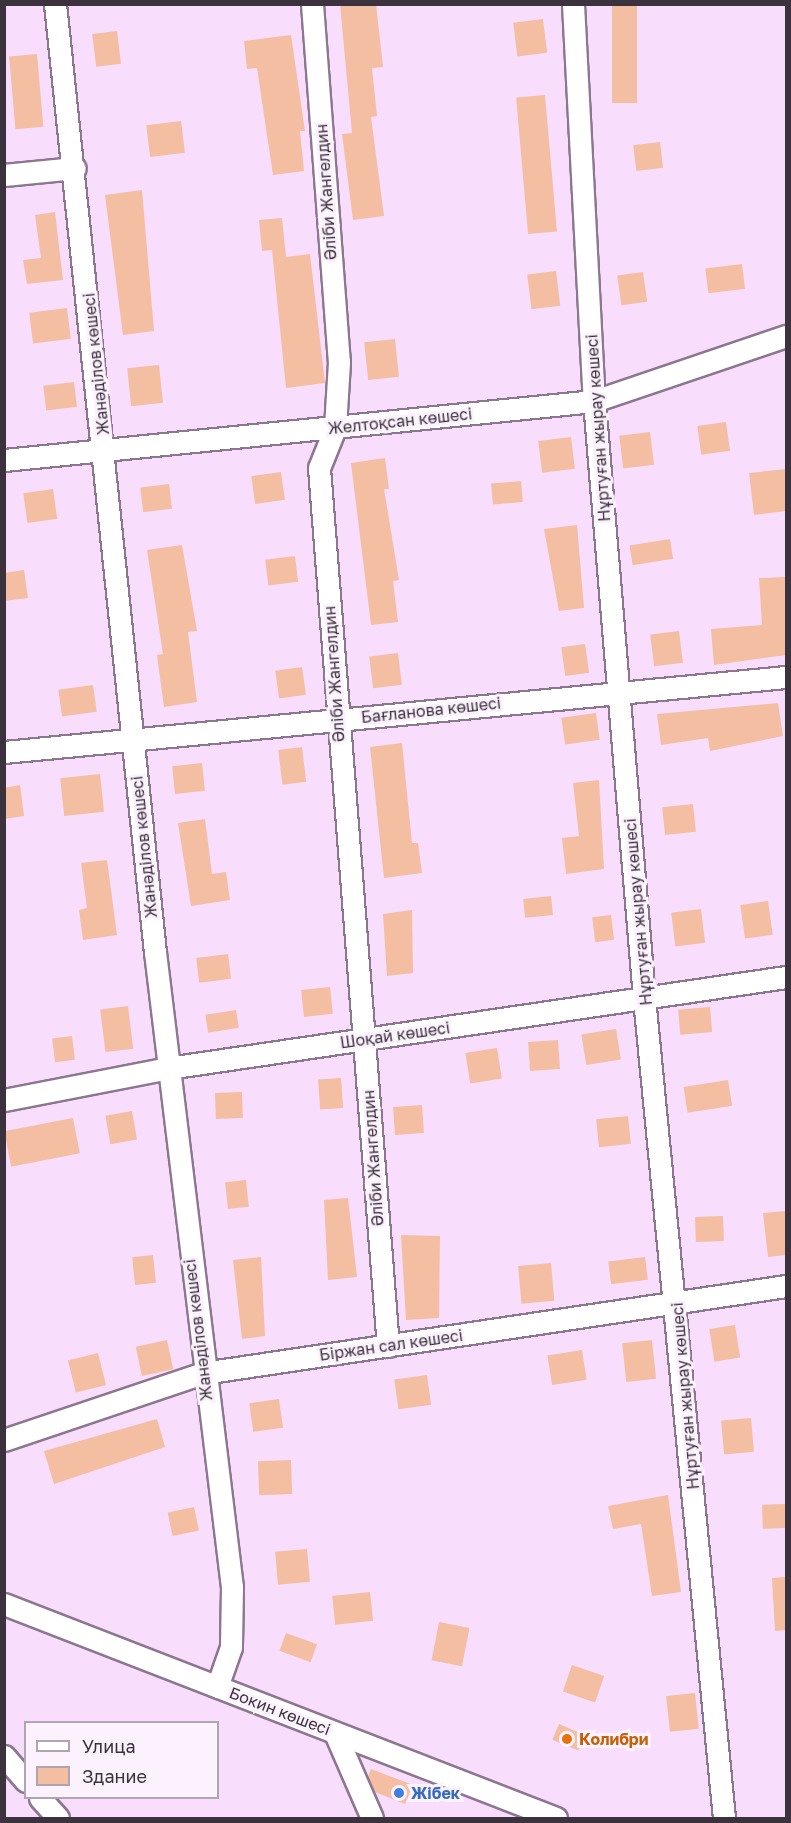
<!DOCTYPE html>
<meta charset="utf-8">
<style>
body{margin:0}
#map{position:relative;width:791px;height:1823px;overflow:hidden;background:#f8defc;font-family:"Golos Text",sans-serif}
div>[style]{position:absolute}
.building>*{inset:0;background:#f4bea3;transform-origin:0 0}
.roads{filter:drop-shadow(2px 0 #8d7690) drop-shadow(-2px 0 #8d7690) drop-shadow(0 2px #8d7690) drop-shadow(0 -2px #8d7690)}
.street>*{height:21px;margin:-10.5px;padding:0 10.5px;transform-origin:10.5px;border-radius:10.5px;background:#fff}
.dots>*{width:16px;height:16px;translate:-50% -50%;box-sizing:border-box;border:3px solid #fcf2fd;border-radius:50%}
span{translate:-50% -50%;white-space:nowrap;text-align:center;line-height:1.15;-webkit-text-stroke:6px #fcf2fd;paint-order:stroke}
.street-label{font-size:16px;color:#3c323d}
.food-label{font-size:16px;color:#c56008;font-weight:700}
.left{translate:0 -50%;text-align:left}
.shop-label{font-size:16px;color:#366cbe;font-weight:700}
.frame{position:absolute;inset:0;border:6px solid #3c323d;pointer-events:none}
.legend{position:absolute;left:24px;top:1721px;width:195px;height:78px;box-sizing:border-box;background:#fcf2fd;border:2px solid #afa5b0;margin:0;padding:8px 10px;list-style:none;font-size:18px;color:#3c323d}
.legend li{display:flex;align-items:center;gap:12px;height:30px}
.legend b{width:30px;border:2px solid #afa5b0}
</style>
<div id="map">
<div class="building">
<i style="clip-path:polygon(340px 4px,376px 4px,383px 67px,372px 68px,377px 116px,371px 117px,384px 216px,353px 220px,342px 134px,352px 133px)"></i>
<i style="left:612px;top:4px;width:25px;height:99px"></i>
<i style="left:543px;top:19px;width:34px;height:30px;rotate:83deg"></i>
<i style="left:117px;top:31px;width:33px;height:25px;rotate:83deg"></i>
<i style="clip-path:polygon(291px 35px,305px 131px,300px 131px,304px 171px,273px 175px,257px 68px,247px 69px,244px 41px)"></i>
<i style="left:37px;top:54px;width:73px;height:28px;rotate:85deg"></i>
<i style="left:545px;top:95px;width:137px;height:29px;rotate:85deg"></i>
<i style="left:181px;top:121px;width:32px;height:35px;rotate:83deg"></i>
<i style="left:660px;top:142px;width:26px;height:27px;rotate:83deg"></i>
<i style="clip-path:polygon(142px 190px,154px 331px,123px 335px,105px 195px)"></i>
<i style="clip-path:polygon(55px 212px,63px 280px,27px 284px,23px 260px,41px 258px,35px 215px)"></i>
<i style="clip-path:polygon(282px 218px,286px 257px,310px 254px,325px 383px,286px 388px,272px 250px,262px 251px,259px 220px)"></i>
<i style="left:742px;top:264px;width:25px;height:37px;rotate:83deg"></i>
<i style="left:556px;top:271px;width:35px;height:29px;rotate:83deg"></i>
<i style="left:643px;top:272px;width:30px;height:26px;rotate:82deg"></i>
<i style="left:67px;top:308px;width:31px;height:38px;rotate:83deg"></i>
<i style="left:395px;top:339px;width:38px;height:31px;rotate:84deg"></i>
<i style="left:159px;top:365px;width:38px;height:32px;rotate:84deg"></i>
<i style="left:74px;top:382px;width:25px;height:31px;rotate:83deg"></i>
<i style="left:726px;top:422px;width:29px;height:29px;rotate:82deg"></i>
<i style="left:650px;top:432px;width:33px;height:31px;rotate:83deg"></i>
<i style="left:571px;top:437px;width:32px;height:33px;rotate:83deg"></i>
<i style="clip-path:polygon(385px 458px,389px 489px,384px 489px,399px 580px,393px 581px,398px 622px,371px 625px,351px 463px)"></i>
<i style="clip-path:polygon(786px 469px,786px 511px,754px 515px,749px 473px)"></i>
<i style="left:281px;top:472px;width:28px;height:30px;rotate:82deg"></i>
<i style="left:521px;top:481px;width:21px;height:30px;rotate:85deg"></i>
<i style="left:169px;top:484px;width:25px;height:29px;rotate:83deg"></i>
<i style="left:53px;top:489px;width:30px;height:30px;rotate:82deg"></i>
<i style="clip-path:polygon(577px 525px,584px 608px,559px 611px,544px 529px)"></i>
<i style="left:670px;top:539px;width:20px;height:41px;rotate:81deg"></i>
<i style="clip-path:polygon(182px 545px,197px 631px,188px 632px,197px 702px,164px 707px,157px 655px,163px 654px,147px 550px)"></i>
<i style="left:295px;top:556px;width:26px;height:30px;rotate:83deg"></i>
<i style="clip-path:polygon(24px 570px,28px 598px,4px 601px,4px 573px)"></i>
<i style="clip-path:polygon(786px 577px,786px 655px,714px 665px,711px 629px,762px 625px,759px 578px)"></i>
<i style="left:679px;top:631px;width:32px;height:29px;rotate:83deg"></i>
<i style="left:585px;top:644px;width:29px;height:24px;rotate:82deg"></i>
<i style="left:398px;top:653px;width:32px;height:29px;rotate:83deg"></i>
<i style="left:302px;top:667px;width:28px;height:27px;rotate:82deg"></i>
<i style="left:93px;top:685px;width:27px;height:35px;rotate:82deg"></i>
<i style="clip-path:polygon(778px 703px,783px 736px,710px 751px,708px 738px,661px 745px,657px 714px)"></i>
<i style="left:596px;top:713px;width:27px;height:35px;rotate:82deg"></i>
<i style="clip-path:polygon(402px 743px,412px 843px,418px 843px,422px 873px,384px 878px,370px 747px)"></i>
<i style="left:302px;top:747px;width:35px;height:24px;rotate:83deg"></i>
<i style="left:202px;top:763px;width:28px;height:30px;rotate:84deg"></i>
<i style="left:100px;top:774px;width:38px;height:40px;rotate:84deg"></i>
<i style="clip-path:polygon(599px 780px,604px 869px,566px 874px,562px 838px,579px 836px,573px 783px)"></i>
<i style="clip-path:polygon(20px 785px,24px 816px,4px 819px,4px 788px)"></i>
<i style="left:693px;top:804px;width:28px;height:31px;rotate:84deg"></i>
<i style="clip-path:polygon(205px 819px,212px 874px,226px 872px,230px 900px,191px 906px,178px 823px)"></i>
<i style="clip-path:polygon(107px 860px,117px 935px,83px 940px,79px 910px,87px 908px,81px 863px)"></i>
<i style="left:551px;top:896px;width:19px;height:28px;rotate:84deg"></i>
<i style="left:768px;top:901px;width:34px;height:28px;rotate:82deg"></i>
<i style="left:701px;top:909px;width:34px;height:30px;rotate:83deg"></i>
<i style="clip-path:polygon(412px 910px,413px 973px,387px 976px,383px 914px)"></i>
<i style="left:611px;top:915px;width:25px;height:19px;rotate:83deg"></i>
<i style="left:228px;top:954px;width:25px;height:32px;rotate:83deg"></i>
<i style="left:330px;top:987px;width:27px;height:29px;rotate:84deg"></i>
<i style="left:128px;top:1006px;width:43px;height:28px;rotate:83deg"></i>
<i style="left:710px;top:1007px;width:25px;height:32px;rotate:85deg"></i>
<i style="left:236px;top:1010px;width:18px;height:31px;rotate:81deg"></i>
<i style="left:616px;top:1029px;width:31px;height:35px;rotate:81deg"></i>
<i style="left:72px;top:1036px;width:24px;height:20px;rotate:83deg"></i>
<i style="left:558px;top:1040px;width:29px;height:30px;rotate:86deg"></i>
<i style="left:497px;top:1048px;width:31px;height:32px;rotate:81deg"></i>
<i style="left:341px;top:1078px;width:30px;height:23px;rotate:86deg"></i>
<i style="left:728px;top:1080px;width:26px;height:45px;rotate:81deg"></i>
<i style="left:242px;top:1092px;width:26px;height:27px;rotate:88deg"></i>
<i style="left:422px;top:1105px;width:28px;height:29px;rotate:86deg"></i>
<i style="left:132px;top:1111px;width:29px;height:27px;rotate:80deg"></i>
<i style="left:628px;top:1116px;width:28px;height:32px;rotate:84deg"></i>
<i style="left:73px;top:1118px;width:36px;height:70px;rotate:79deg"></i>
<i style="left:246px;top:1180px;width:27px;height:21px;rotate:84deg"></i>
<i style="clip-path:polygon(348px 1198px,357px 1277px,328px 1280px,324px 1200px)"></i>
<i style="clip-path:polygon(786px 1211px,786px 1255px,768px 1257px,763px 1213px)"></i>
<i style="left:723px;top:1216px;width:25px;height:28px;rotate:88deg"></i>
<i style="clip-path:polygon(401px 1235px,440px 1236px,439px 1318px,406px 1320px)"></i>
<i style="left:153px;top:1255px;width:28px;height:21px;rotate:84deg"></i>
<i style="clip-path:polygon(261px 1257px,265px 1336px,242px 1339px,233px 1260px)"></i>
<i style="left:645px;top:1257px;width:23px;height:37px;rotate:83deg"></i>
<i style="left:551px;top:1263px;width:38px;height:33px;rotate:85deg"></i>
<i style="left:735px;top:1325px;width:33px;height:26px;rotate:81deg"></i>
<i style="left:167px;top:1340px;width:30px;height:32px;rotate:78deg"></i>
<i style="left:652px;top:1340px;width:39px;height:30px;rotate:84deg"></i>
<i style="left:582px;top:1350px;width:30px;height:35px;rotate:81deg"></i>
<i style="left:98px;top:1353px;width:33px;height:31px;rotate:76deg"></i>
<i style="left:427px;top:1375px;width:30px;height:33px;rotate:82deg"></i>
<i style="left:279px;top:1399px;width:29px;height:30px;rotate:82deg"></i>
<i style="left:751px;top:1418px;width:34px;height:30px;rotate:85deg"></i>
<i style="clip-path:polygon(157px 1419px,165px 1447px,54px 1484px,44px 1451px)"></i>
<i style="left:291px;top:1460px;width:34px;height:33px;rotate:88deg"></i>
<i style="clip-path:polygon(668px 1495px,681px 1592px,652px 1596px,641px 1524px,613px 1529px,608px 1506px)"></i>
<i style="left:785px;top:1504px;width:24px;height:23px;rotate:88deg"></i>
<i style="left:194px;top:1507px;width:24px;height:27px;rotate:78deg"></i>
<i style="left:307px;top:1549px;width:33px;height:32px;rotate:85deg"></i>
<i style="clip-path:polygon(786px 1577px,786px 1630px,775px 1631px,772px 1578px)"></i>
<i style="left:370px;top:1592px;width:29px;height:38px;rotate:84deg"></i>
<i style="left:439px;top:1622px;width:31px;height:39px;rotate:11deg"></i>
<i style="left:286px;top:1633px;width:33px;height:19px;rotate:20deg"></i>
<i style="left:572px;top:1665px;width:34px;height:28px;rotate:19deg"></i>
<i style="left:695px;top:1693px;width:36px;height:29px;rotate:84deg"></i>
<i style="left:559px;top:1724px;width:28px;height:17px;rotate:23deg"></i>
<i style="clip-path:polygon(371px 1769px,413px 1785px,405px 1804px,375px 1792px,368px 1777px)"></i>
</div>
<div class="roads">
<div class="street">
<i style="left:55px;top:4px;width:953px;rotate:83.98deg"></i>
<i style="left:155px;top:952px;width:640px;rotate:83.09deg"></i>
<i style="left:232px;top:1587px;width:60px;rotate:91deg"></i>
<i style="left:231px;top:1647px;width:42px;rotate:109.3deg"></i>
<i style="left:312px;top:4px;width:359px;rotate:85.7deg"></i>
<i style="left:339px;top:362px;width:66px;rotate:93.5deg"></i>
<i style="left:335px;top:428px;width:43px;rotate:111.8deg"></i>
<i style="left:319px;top:468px;width:881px;rotate:85.51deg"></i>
<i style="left:573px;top:4px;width:398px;rotate:87deg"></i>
<i style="left:594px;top:401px;width:599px;rotate:85.21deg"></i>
<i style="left:644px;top:998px;width:824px;rotate:84.43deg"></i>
<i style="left:4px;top:175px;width:71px;rotate:-5.6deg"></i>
<i style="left:4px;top:460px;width:593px;rotate:-5.71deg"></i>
<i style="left:594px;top:401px;width:203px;rotate:-18.7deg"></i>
<i style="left:4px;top:752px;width:786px;rotate:-5.48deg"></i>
<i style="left:4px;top:1100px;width:167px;rotate:-11deg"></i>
<i style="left:168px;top:1068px;width:625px;rotate:-8.38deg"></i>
<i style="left:4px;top:1440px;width:210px;rotate:-18.6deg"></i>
<i style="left:203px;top:1373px;width:589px;rotate:-8.49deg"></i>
<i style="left:4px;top:1604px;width:592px;rotate:21.19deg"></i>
<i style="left:335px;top:1733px;width:93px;rotate:66.5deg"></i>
<i style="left:4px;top:1756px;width:33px;rotate:49deg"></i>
<i style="left:40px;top:1798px;width:27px;rotate:48deg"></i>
</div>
</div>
<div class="dots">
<i style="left:567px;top:1739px;background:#e8710a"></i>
<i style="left:399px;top:1793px;background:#3f7fe0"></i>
</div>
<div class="street-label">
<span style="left:326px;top:192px;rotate:-94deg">Әліби Жангелдин</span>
<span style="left:96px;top:364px;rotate:-96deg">Жанәділов көшесі</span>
<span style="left:400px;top:421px;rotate:-6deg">Желтоқсан көшесі</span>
<span style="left:598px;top:428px;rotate:-94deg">Нұртуған жырау көшесі</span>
<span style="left:334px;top:674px;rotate:-94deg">Әліби Жангелдин</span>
<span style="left:431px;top:710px;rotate:-6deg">Бағланова көшесі</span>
<span style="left:144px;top:847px;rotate:-96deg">Жанәділов көшесі</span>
<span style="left:638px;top:912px;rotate:-95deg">Нұртуған жырау көшесі</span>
<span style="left:395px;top:1035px;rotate:-8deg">Шоқай көшесі</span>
<span style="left:373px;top:1158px;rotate:-94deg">Әліби Жангелдин</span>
<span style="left:198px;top:1330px;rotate:-97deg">Жанәділов көшесі</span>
<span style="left:391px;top:1345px;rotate:-8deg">Біржан сал көшесі</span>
<span style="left:685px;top:1396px;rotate:-95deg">Нұртуған жырау көшесі</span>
<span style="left:280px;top:1711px;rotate:21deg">Бокин көшесі</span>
</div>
<div class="food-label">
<span class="left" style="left:579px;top:1739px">Колибри</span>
</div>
<div class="shop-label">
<span class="left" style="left:411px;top:1793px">Жібек</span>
</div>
<div class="frame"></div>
<ul class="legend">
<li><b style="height:8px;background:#fff"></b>Улица</li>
<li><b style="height:16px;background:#f4bea3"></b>Здание</li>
</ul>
</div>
